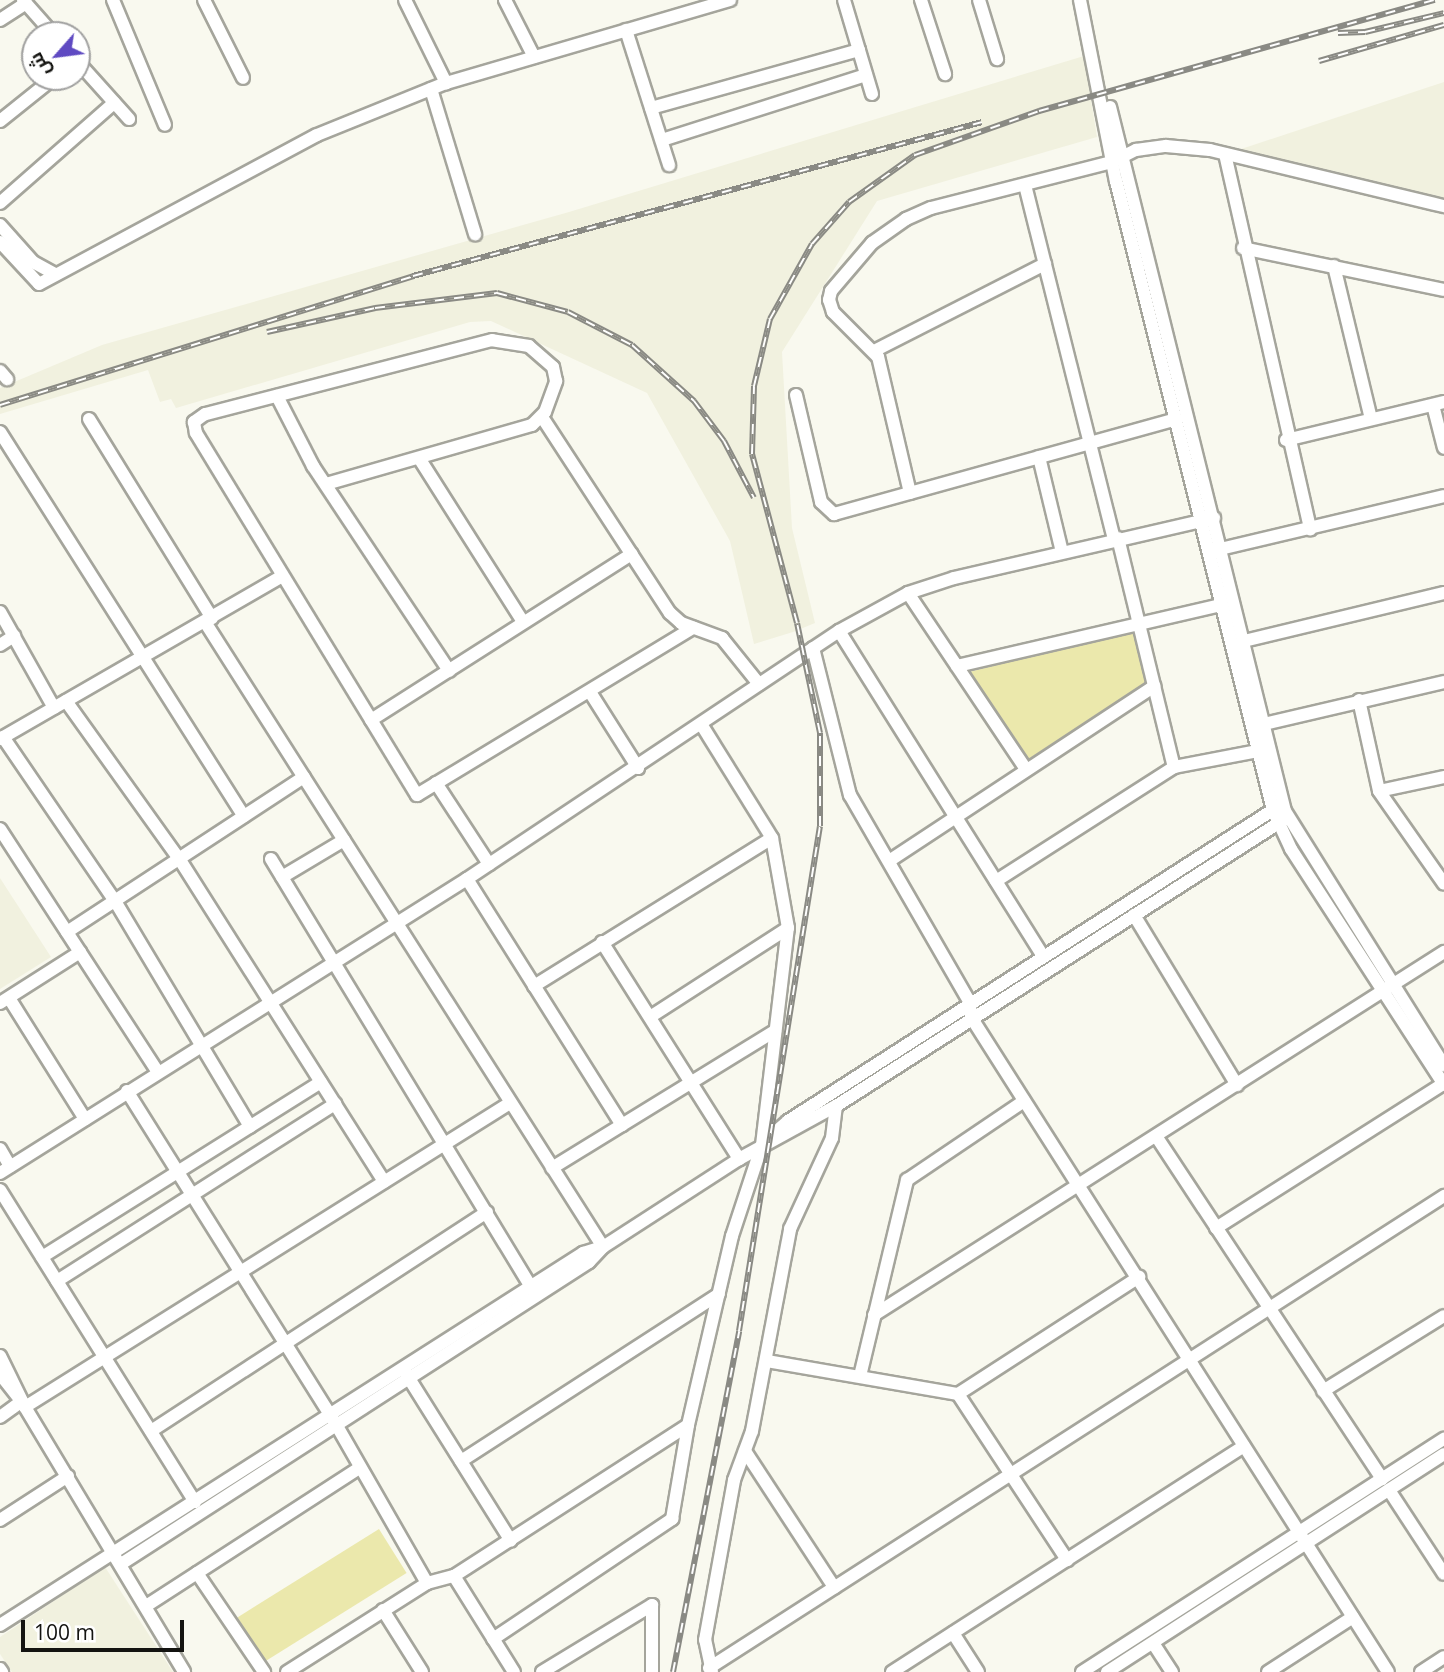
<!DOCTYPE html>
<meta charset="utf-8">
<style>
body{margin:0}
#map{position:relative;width:1444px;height:1672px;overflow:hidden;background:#f9f9ef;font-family:"Open Sans",Cairo,sans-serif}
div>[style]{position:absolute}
.built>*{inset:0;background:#f1f1df}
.green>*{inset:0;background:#ebe8ac;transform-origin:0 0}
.roads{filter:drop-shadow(2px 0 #a5a59c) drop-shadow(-2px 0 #a5a59c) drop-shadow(0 2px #a5a59c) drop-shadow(0 -2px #a5a59c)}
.minor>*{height:12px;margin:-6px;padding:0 6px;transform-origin:6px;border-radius:6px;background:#fff}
.rail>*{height:6px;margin-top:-3px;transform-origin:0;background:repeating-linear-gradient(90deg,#fff 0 10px,#8a8a84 0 20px);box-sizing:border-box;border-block:2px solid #8a8a84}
span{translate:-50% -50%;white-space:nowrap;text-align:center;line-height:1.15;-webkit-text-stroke:6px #fff;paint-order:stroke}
.north{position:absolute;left:21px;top:21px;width:70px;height:70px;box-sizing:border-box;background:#fff;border:2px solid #a1a1a0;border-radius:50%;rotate:242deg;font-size:19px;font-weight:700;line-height:28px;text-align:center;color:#141411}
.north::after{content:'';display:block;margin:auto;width:24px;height:32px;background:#5f4ac2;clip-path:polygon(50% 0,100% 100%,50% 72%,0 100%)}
.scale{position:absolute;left:21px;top:1620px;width:163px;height:32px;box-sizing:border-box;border:4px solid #141411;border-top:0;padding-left:9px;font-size:21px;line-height:24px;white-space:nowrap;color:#141411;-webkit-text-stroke:5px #fff;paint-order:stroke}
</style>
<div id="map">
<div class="built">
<i style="clip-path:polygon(1084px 56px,1097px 137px,877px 201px,782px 352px,792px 528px,815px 623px,793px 632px,754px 644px,730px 541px,647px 393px,491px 321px,470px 322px,176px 408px,171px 399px,160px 402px,148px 370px,0 414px,0 388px,102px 345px,569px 212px)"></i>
<i style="clip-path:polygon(1444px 82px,1444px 205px,1211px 159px)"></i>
<i style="clip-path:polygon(0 878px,51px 957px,0 989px)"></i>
<i style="clip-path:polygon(105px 1567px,173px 1672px,12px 1672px,0 1654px,0 1637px)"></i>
</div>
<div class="green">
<i style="clip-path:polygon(1133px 631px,1147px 683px,1027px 760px,969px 672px)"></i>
<i style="left:379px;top:1529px;width:52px;height:167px;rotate:58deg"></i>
</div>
<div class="roads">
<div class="minor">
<i style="left:23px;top:0;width:47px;rotate:48.5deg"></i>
<i style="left:113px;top:0;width:135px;rotate:67.4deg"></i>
<i style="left:204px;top:0;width:87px;rotate:63.4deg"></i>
<i style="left:405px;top:0;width:93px;rotate:63.7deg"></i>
<i style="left:505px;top:0;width:64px;rotate:63deg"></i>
<i style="left:844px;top:0;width:98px;rotate:73.4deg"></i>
<i style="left:921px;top:0;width:78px;rotate:72deg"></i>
<i style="left:979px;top:0;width:62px;rotate:73deg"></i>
<i style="left:1080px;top:0;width:185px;rotate:78.8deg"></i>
<i style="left:1116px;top:181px;width:648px;rotate:75.99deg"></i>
<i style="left:1273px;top:810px;width:43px;rotate:65.2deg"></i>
<i style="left:1291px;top:849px;width:281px;rotate:57deg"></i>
<i style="left:0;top:20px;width:31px;rotate:-33deg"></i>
<i style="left:626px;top:30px;width:142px;rotate:72.3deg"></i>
<i style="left:77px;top:61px;width:78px;rotate:48.1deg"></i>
<i style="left:431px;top:89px;width:152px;rotate:73.1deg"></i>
<i style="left:1110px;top:107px;width:725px;rotate:76.04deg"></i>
<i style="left:1285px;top:811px;width:300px;rotate:58deg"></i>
<i style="left:651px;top:108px;width:216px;rotate:-15.6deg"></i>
<i style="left:0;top:121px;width:70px;rotate:-38.7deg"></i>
<i style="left:662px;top:140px;width:214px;rotate:-17.7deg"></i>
<i style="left:1225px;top:154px;width:385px;rotate:77.2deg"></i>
<i style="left:1025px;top:185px;width:365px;rotate:75.9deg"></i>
<i style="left:0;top:203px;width:152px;rotate:-41.3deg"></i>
<i style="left:0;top:225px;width:50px;rotate:48.3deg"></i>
<i style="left:33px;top:262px;width:25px;rotate:29deg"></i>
<i style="left:0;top:242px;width:57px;rotate:47.1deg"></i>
<i style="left:39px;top:284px;width:315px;rotate:-28.2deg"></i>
<i style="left:317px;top:135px;width:139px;rotate:-22deg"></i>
<i style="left:446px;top:83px;width:296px;rotate:-16.3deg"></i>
<i style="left:1243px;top:248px;width:205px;rotate:11.8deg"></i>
<i style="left:1334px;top:266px;width:157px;rotate:76.4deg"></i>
<i style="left:874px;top:351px;width:192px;rotate:-27deg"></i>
<i style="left:0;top:371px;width:11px;rotate:49deg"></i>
<i style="left:796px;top:395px;width:110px;rotate:76.8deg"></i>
<i style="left:821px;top:502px;width:18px;rotate:43deg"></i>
<i style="left:834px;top:514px;width:356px;rotate:-15.5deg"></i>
<i style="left:277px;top:396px;width:79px;rotate:62.8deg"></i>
<i style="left:313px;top:466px;width:246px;rotate:56.4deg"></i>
<i style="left:1433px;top:405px;width:44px;rotate:75.7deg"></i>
<i style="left:542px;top:417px;width:234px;rotate:56.9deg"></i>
<i style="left:670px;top:613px;width:15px;rotate:42deg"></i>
<i style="left:681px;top:623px;width:44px;rotate:20.1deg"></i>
<i style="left:722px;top:638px;width:59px;rotate:51.2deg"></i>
<i style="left:89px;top:419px;width:234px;rotate:58.3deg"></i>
<i style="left:0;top:432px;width:455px;rotate:57.6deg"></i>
<i style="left:1286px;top:440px;width:163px;rotate:-13.5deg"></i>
<i style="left:1039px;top:457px;width:98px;rotate:76.4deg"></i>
<i style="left:419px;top:458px;width:192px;rotate:57.6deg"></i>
<i style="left:326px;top:484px;width:214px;rotate:-16deg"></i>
<i style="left:532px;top:425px;width:18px;rotate:-45deg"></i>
<i style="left:545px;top:412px;width:33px;rotate:-70deg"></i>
<i style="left:556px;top:381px;width:14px;rotate:-102deg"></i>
<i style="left:553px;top:367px;width:32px;rotate:-139deg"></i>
<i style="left:529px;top:346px;width:37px;rotate:-171deg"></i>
<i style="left:492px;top:340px;width:296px;rotate:165.5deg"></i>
<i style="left:205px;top:414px;width:14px;rotate:144deg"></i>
<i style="left:194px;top:422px;width:11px;rotate:80deg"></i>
<i style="left:196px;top:433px;width:424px;rotate:58.6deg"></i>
<i style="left:417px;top:795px;width:323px;rotate:-31.2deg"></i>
<i style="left:910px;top:493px;width:140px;rotate:-103.2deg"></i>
<i style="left:878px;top:357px;width:64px;rotate:-135deg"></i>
<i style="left:833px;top:312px;width:13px;rotate:-108deg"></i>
<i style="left:829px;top:300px;width:9px;rotate:-77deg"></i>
<i style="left:831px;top:291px;width:63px;rotate:-49.5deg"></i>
<i style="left:872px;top:243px;width:42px;rotate:-35.2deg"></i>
<i style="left:906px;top:219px;width:27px;rotate:-24deg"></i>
<i style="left:931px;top:208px;width:187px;rotate:-14.3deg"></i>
<i style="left:1112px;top:162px;width:27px;rotate:-27deg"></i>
<i style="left:1136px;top:150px;width:30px;rotate:-8deg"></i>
<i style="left:1166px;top:146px;width:44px;rotate:5.2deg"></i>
<i style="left:1210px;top:150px;width:241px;rotate:13.5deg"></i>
<i style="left:1118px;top:538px;width:236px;rotate:76.3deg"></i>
<i style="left:1216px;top:550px;width:234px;rotate:-13.3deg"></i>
<i style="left:908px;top:593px;width:211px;rotate:56.2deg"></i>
<i style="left:0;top:612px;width:110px;rotate:60.6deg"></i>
<i style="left:205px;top:622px;width:741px;rotate:57.51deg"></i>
<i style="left:839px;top:631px;width:384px;rotate:57.9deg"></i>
<i style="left:1244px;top:641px;width:206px;rotate:-13.5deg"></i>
<i style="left:0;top:645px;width:17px;rotate:-33deg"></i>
<i style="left:813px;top:648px;width:152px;rotate:75.9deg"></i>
<i style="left:850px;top:795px;width:240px;rotate:60deg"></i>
<i style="left:970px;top:1003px;width:14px;rotate:86deg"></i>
<i style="left:971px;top:1017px;width:776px;rotate:57.52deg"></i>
<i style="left:957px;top:666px;width:272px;rotate:-13deg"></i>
<i style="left:590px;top:692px;width:90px;rotate:57.7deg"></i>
<i style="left:1359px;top:700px;width:93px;rotate:77.6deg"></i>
<i style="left:1379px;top:791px;width:113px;rotate:55deg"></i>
<i style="left:66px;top:701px;width:196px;rotate:54.4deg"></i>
<i style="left:180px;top:860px;width:381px;rotate:57.6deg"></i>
<i style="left:371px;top:720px;width:309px;rotate:-32.5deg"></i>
<i style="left:1264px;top:724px;width:185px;rotate:-13.1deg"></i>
<i style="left:3px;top:737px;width:199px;rotate:55.7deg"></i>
<i style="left:115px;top:901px;width:263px;rotate:59.1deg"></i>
<i style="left:0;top:739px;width:326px;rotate:-30deg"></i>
<i style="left:436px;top:783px;width:97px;rotate:56.8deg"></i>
<i style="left:1379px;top:791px;width:66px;rotate:-12.2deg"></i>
<i style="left:0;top:829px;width:288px;rotate:57deg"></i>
<i style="left:271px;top:859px;width:501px;rotate:58.72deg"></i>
<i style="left:889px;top:861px;width:318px;rotate:-33.4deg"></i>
<i style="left:282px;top:877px;width:72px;rotate:-30.8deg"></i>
<i style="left:467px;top:879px;width:291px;rotate:57.8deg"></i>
<i style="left:996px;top:881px;width:211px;rotate:-32.6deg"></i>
<i style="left:1174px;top:767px;width:86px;rotate:-10.8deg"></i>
<i style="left:1134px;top:915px;width:199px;rotate:58.8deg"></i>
<i style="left:67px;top:932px;width:283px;rotate:-33.2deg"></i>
<i style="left:602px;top:942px;width:257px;rotate:57.7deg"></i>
<i style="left:534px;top:986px;width:280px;rotate:-31.9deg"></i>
<i style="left:9px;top:998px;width:143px;rotate:57.9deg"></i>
<i style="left:0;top:1003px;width:95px;rotate:-32.5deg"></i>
<i style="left:650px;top:1017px;width:164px;rotate:-32.8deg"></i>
<i style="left:127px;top:1091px;width:395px;rotate:57.9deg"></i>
<i style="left:337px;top:1426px;width:181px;rotate:60.2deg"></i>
<i style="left:1156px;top:1136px;width:411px;rotate:56.6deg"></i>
<i style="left:764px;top:1142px;width:32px;rotate:-41deg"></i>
<i style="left:788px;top:1121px;width:583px;rotate:-32.68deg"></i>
<i style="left:0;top:1149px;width:20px;rotate:60deg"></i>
<i style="left:552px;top:1168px;width:262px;rotate:-31.6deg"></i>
<i style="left:0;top:1173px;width:552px;rotate:-32.19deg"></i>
<i style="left:467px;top:879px;width:447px;rotate:-33.7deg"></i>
<i style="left:839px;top:631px;width:79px;rotate:-28.8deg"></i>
<i style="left:908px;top:593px;width:48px;rotate:-18.1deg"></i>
<i style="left:954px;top:578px;width:267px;rotate:-13deg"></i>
<i style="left:0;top:1190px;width:368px;rotate:58deg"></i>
<i style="left:1216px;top:1228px;width:269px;rotate:-32.4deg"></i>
<i style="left:42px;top:1257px;width:329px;rotate:-32.1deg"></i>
<i style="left:57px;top:1281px;width:330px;rotate:-32.5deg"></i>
<i style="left:874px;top:1315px;width:676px;rotate:-32.49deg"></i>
<i style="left:0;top:1356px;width:57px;rotate:63.9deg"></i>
<i style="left:25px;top:1407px;width:309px;rotate:59deg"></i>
<i style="left:767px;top:1361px;width:194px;rotate:9.8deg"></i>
<i style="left:958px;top:1394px;width:216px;rotate:-32.9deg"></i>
<i style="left:405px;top:1372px;width:199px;rotate:57.9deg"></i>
<i style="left:0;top:1374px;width:31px;rotate:52deg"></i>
<i style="left:860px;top:1376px;width:202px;rotate:-76.5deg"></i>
<i style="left:907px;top:1180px;width:141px;rotate:-34deg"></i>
<i style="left:1323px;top:1391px;width:142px;rotate:-31.8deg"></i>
<i style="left:958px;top:1394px;width:199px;rotate:56.7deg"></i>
<i style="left:25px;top:1407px;width:572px;rotate:-32.08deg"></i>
<i style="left:0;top:1417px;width:27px;rotate:-36deg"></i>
<i style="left:151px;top:1431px;width:401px;rotate:-33.1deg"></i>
<i style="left:745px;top:1451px;width:163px;rotate:56.8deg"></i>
<i style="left:461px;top:1461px;width:307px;rotate:-32.9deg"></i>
<i style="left:1389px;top:1490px;width:100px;rotate:56.8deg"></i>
<i style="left:0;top:1520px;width:81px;rotate:-32.9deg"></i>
<i style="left:121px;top:1564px;width:557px;rotate:-32.83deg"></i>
<i style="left:589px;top:1262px;width:21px;rotate:-47deg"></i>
<i style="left:603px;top:1247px;width:162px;rotate:-32.9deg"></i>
<i style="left:739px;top:1159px;width:111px;rotate:-28.7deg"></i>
<i style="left:836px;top:1106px;width:536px;rotate:-32.59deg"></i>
<i style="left:197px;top:1573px;width:120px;rotate:55.9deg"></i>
<i style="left:454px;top:1576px;width:113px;rotate:58deg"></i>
<i style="left:146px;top:1606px;width:254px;rotate:-32.9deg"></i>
<i style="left:383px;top:1610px;width:73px;rotate:57.8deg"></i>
<i style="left:0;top:1625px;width:692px;rotate:-32.54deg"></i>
<i style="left:583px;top:1253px;width:21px;rotate:-17deg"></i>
<i style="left:953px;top:1633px;width:46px;rotate:57.3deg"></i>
<i style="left:493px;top:1639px;width:216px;rotate:-33.8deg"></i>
<i style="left:672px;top:1519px;width:95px;rotate:-80.3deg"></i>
<i style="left:688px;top:1425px;width:194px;rotate:-76.9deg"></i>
<i style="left:732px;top:1236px;width:96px;rotate:-71.8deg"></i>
<i style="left:762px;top:1145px;width:219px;rotate:-83.2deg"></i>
<i style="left:788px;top:928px;width:91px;rotate:-100.1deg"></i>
<i style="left:772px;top:838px;width:134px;rotate:-121.9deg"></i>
<i style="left:1153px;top:1643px;width:35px;rotate:57deg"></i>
<i style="left:709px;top:1668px;width:874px;rotate:-32.71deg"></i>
<i style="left:0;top:1669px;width:4px;rotate:56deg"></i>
<i style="left:287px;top:1672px;width:166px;rotate:-32.4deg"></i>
<i style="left:427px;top:1583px;width:28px;rotate:-15deg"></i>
<i style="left:454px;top:1576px;width:278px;rotate:-32.8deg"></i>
<i style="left:542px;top:1672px;width:129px;rotate:-31.3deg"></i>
<i style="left:652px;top:1605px;width:67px;rotate:90deg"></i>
<i style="left:712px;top:1672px;width:33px;rotate:-102deg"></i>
<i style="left:705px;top:1640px;width:163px;rotate:-79.7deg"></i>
<i style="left:734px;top:1480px;width:52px;rotate:-69.8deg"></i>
<i style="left:752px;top:1431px;width:206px;rotate:-79.3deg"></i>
<i style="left:790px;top:1229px;width:100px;rotate:-65.2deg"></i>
<i style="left:832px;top:1138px;width:32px;rotate:-83deg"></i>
<i style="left:892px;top:1672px;width:418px;rotate:-32.7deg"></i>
<i style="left:1082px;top:1672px;width:431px;rotate:-32.8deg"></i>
<i style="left:1107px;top:1672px;width:401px;rotate:-32.9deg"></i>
<i style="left:1268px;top:1672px;width:101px;rotate:-32.9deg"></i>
<i style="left:1421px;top:1672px;width:27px;rotate:-33deg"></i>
</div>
</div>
<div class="rail">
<i style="left:1338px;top:33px;width:27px;rotate:-2deg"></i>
<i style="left:1365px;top:32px;width:81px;rotate:-13.5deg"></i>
<i style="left:1319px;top:61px;width:130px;rotate:-16.1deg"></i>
<i style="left:267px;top:332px;width:111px;rotate:-12.5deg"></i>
<i style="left:375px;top:308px;width:123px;rotate:-7deg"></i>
<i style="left:497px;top:293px;width:73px;rotate:15deg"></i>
<i style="left:568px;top:312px;width:72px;rotate:27.3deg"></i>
<i style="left:632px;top:345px;width:84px;rotate:42.1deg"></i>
<i style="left:694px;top:401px;width:50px;rotate:53.1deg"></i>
<i style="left:724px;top:441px;width:64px;rotate:62.2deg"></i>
<i style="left:0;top:405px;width:433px;rotate:-17.3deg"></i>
<i style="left:413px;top:276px;width:589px;rotate:-15.14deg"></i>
<i style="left:673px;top:1672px;width:347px;rotate:-79deg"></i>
<i style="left:739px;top:1331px;width:511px;rotate:-80.89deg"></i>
<i style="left:820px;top:826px;width:93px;rotate:-90deg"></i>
<i style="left:820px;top:733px;width:112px;rotate:-101.8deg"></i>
<i style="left:797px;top:623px;width:175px;rotate:-104.9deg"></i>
<i style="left:752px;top:454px;width:68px;rotate:-88.3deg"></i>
<i style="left:754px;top:386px;width:69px;rotate:-76.6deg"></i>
<i style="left:770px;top:319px;width:86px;rotate:-60.8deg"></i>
<i style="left:812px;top:244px;width:56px;rotate:-48.6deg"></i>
<i style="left:849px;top:202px;width:81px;rotate:-35.5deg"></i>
<i style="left:915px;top:155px;width:132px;rotate:-19.5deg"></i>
<i style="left:1039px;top:111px;width:411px;rotate:-15.7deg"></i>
</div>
<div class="north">ش</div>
<div class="scale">100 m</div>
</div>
